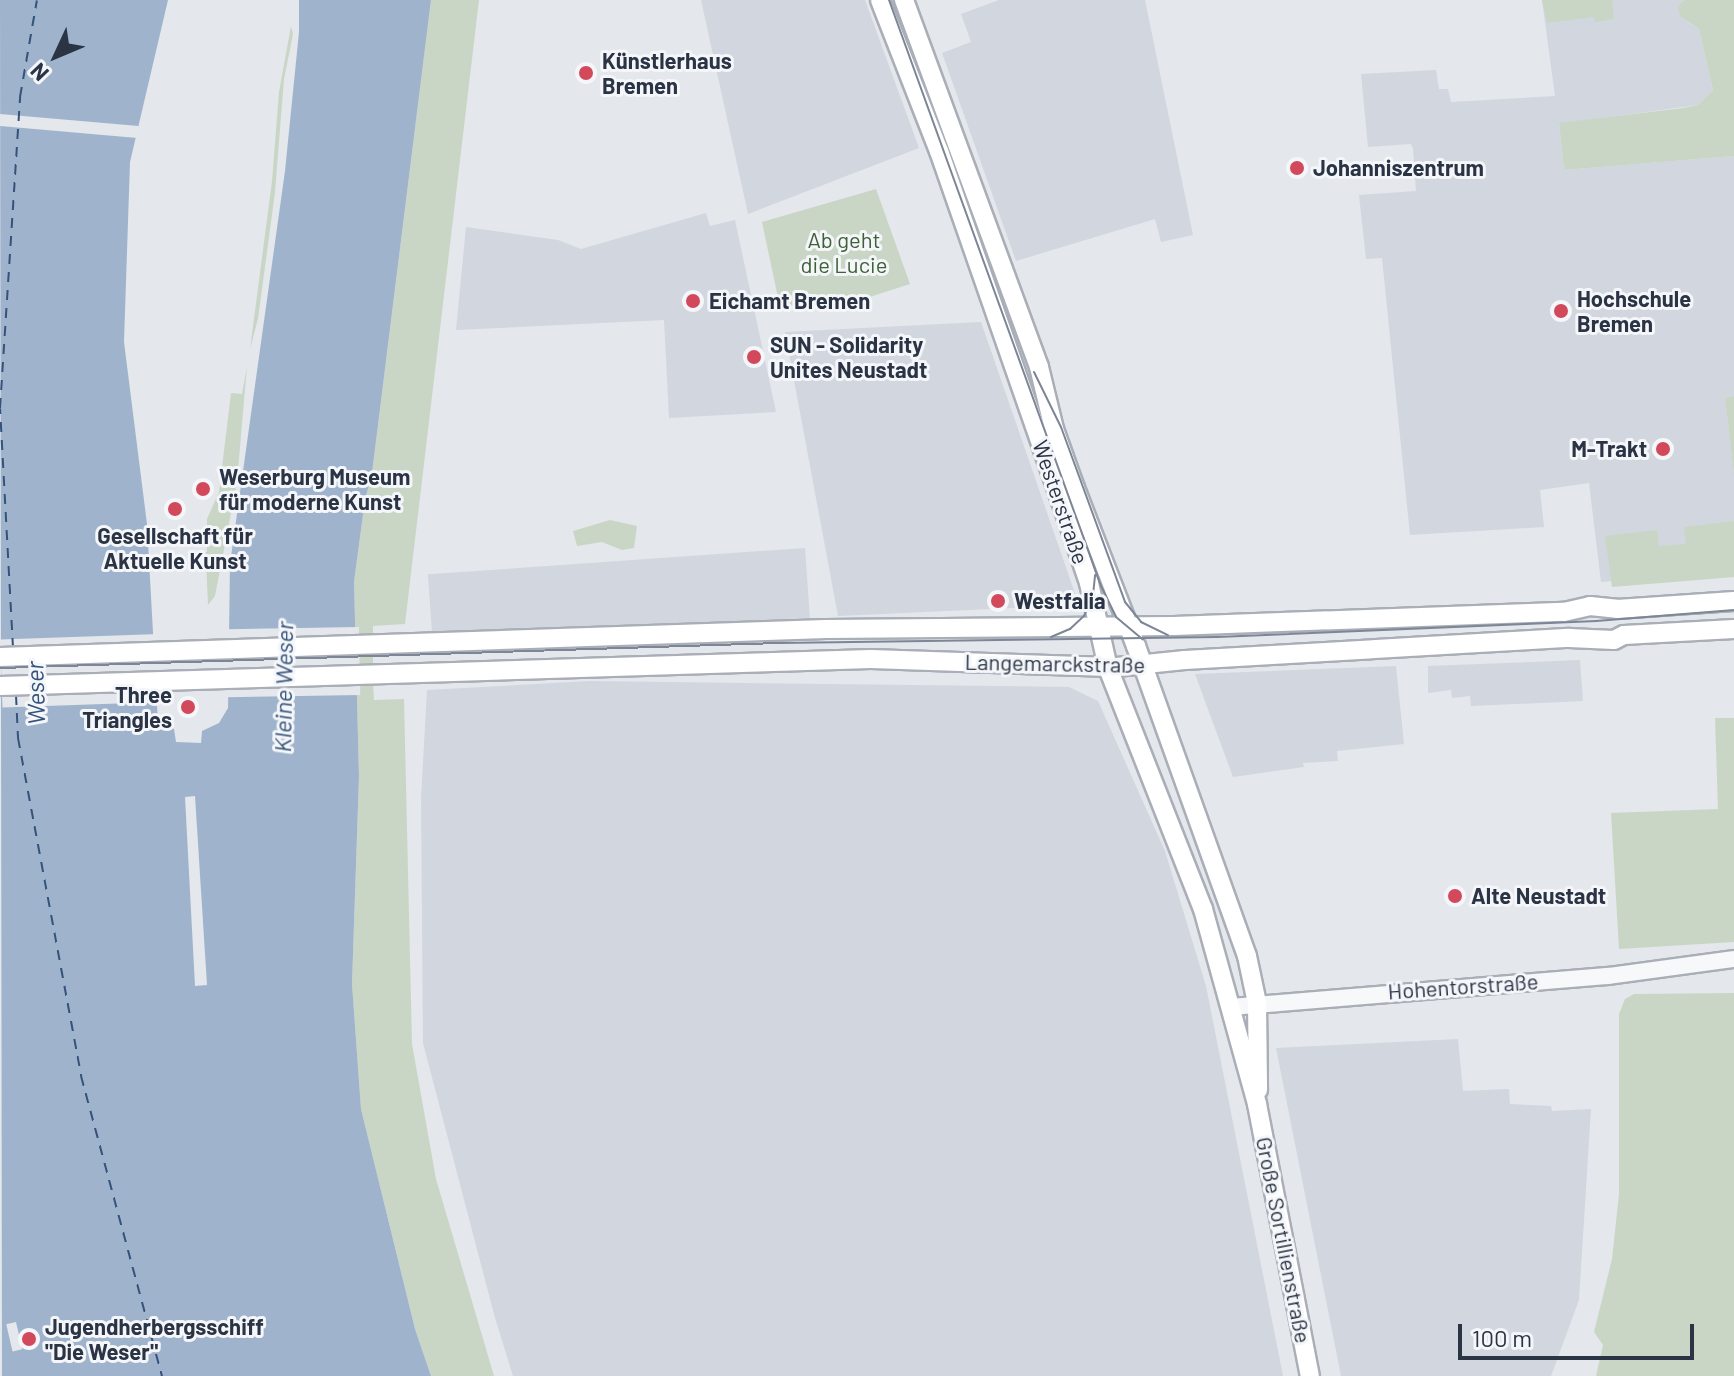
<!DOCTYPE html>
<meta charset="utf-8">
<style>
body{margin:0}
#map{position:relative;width:1734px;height:1376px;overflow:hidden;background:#e4e7ec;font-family:Barlow,sans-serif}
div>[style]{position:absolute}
.built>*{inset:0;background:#d2d6de;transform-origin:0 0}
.green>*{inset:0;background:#c9d6c5}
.water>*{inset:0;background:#9fb4cc}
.pier>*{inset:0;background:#e4e7ec;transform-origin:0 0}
.ferry>*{height:2px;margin-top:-1px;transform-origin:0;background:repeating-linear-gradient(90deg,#34527a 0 10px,transparent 0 18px)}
.roads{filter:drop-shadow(2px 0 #a9aeb7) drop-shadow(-2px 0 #a9aeb7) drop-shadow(0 2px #a9aeb7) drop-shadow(0 -2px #a9aeb7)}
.tertiary>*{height:16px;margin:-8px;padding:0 8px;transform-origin:8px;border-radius:8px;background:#f7f8fa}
.secondary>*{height:18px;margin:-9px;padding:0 9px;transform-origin:9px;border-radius:9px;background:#fff}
.tram>*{height:2px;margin:-1px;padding:0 1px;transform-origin:1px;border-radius:1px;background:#7d8696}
.dots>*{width:22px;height:22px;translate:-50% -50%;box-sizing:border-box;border:4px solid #f4f6f9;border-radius:50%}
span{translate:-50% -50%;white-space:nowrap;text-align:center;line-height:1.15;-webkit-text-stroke:6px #f4f6f9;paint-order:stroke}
.poi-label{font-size:22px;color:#2b3445;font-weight:700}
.left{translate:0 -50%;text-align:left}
.right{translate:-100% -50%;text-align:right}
.park-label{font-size:22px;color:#3f6138}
.street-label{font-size:22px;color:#2b3445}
.water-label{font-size:24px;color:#34527a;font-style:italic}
.north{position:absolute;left:16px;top:16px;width:80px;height:80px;-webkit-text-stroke:6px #f4f6f9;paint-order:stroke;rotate:226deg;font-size:22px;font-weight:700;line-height:32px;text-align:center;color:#2b3445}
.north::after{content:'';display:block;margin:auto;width:28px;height:36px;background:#2b3445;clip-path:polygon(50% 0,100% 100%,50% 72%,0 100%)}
.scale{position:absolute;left:1458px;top:1324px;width:236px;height:36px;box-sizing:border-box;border:4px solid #2b3445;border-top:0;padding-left:10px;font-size:24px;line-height:28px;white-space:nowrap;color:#2b3445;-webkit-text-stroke:6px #f4f6f9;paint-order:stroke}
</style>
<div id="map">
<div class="built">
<i style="clip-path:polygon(701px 0,865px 0,919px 148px,748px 214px)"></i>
<i style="clip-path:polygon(999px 0,1145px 0,1193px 235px,1161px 242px,1155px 219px,1016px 261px,942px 53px,971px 42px,961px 14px)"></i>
<i style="clip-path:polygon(1542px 0,1684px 0,1678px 6px,1688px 22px,1699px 29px,1713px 90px,1698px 105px,1559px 124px,1564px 170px,1734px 156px,1734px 396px,1725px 398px,1734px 473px,1734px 571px,1601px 582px,1589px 483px,1540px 490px,1544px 527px,1410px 535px,1382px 258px,1366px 259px,1359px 195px,1416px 191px,1413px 149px,1411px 144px,1368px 147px,1361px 74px,1436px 70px,1439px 89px,1448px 89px,1451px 102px,1555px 96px)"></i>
<i style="clip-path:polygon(706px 213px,710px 226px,735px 220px,776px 412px,669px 418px,664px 320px,456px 330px,466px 227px,558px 240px,581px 249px)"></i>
<i style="clip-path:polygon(981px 322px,1079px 605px,838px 616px,785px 332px)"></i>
<i style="left:805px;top:548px;width:70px;height:378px;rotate:86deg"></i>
<i style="clip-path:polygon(1580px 660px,1583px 701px,1471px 706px,1470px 696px,1452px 698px,1451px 690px,1428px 693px,1428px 666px)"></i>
<i style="clip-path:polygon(1396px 666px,1404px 744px,1337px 751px,1338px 761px,1303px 763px,1304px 767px,1233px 777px,1195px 674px)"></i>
<i style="clip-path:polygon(590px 681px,1069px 687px,1098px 701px,1165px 851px,1206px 986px,1283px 1376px,513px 1376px,495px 1318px,423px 1043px,421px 799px,427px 690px)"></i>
<i style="clip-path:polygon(1458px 1039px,1463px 1091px,1509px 1089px,1510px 1104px,1551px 1106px,1552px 1111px,1591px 1109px,1579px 1300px,1551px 1376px,1341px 1376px,1276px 1048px)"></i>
</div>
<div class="green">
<i style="clip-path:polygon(431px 0,479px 0,405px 624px,373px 626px,373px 681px,374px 700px,404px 699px,412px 1044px,436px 1179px,494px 1376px,431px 1376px,415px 1329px,361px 1109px,352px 984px,359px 776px,354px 582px,365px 500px,372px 473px)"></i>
<i style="clip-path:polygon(1542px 0,1612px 0,1614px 19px,1595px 22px,1594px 17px,1547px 23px)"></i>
<i style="clip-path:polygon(1684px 0,1734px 0,1734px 156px,1564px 170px,1559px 123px,1683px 108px,1698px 105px,1713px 90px,1699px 29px,1680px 16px,1678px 6px)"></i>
<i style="clip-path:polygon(291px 26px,293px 34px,284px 79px,275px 192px,258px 319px,250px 349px,272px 181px,279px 92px)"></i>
<i style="clip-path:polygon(876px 189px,910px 284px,857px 301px,780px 307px,762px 222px)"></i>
<i style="clip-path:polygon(247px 366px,237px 482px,215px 596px,208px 605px,206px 560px,189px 557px,188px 553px,207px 552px,207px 519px,219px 492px,231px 393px,242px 394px)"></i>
<i style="clip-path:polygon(1734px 396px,1734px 475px,1725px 398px)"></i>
<i style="clip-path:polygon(610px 520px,637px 526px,634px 548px,622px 550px,602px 542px,577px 546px,573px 531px)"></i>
<i style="clip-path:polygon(1734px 521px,1734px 577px,1612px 587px,1605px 536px,1657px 530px,1659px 546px,1686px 544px,1684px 527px)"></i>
<i style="clip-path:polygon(1715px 718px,1734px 718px,1734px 942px,1619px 949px,1611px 813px,1718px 809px)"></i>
<i style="clip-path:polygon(1734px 993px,1734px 1376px,1596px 1376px,1603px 1345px,1594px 1332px,1612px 1259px,1619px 1194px,1619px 1014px,1625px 999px,1634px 994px)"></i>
</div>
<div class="water">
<i style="clip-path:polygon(0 0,168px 0,130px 162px,124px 342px,147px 524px,158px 723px,174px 729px,176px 742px,201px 743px,202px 731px,219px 723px,228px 708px,230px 564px,285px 171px,299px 32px,299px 0,431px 0,372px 473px,365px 500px,354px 582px,359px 776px,352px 984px,361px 1109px,415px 1329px,431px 1376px,2px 1376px)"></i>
</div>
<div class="pier">
<i style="left:0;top:114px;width:139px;height:12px;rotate:5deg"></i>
<i style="left:359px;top:627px;width:68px;height:134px;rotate:89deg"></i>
<i style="left:159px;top:634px;width:68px;height:159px;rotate:88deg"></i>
<i style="clip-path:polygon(195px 796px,207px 985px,195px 986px,185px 797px)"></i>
<i style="left:16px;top:1322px;width:28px;height:10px;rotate:77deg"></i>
</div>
<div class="ferry">
<i style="left:13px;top:648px;width:240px;rotate:-93.1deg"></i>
<i style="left:0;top:408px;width:312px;rotate:-86.3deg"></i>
<i style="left:20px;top:97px;width:98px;rotate:-80.1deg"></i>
<i style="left:16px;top:695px;width:43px;rotate:87.3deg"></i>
<i style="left:18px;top:738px;width:344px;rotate:79.4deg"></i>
<i style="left:81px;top:1076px;width:311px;rotate:74.9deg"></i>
</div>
<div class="roads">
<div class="tertiary">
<i style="left:1230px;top:1007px;width:379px;rotate:-4.7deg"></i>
<i style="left:1608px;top:976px;width:127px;rotate:-7.7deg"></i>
</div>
<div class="secondary">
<i style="left:880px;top:0;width:162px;rotate:68.7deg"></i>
<i style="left:939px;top:151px;width:386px;rotate:70.8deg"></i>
<i style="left:1066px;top:515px;width:72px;rotate:71.3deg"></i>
<i style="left:1089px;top:583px;width:87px;rotate:77.4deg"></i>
<i style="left:1108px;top:668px;width:259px;rotate:68.5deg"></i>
<i style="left:1203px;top:909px;width:202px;rotate:74.5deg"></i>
<i style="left:1257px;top:1104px;width:277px;rotate:79deg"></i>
<i style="left:904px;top:0;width:391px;rotate:69.8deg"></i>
<i style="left:1039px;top:367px;width:64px;rotate:76.4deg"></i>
<i style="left:1054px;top:429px;width:63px;rotate:70.4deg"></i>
<i style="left:1075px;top:488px;width:169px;rotate:68.9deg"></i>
<i style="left:1136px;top:646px;width:329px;rotate:70.3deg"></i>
<i style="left:1247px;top:956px;width:48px;rotate:78deg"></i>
<i style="left:1257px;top:1003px;width:87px;rotate:89.3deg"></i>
<i style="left:0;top:657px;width:826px;rotate:-1.94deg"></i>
<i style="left:826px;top:629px;width:348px;rotate:-0.5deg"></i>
<i style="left:1174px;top:626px;width:390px;rotate:-2.1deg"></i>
<i style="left:1564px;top:612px;width:27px;rotate:-13deg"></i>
<i style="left:1590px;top:606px;width:27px;rotate:6deg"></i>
<i style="left:1617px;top:609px;width:117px;rotate:-3.9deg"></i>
<i style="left:0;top:686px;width:871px;rotate:-1.78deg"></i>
<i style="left:871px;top:659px;width:246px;rotate:1.9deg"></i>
<i style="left:1117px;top:667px;width:68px;rotate:-5.9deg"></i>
<i style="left:1185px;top:660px;width:385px;rotate:-3.3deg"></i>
<i style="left:1569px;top:638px;width:45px;rotate:2.5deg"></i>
<i style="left:1614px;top:640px;width:11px;rotate:-27deg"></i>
<i style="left:1624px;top:635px;width:110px;rotate:-3.1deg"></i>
</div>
</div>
<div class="tram">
<i style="left:889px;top:0;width:623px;rotate:70.11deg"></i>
<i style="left:1101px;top:586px;width:34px;rotate:64deg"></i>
<i style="left:1116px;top:617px;width:35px;rotate:40deg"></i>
<i style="left:1034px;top:372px;width:61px;rotate:63.9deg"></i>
<i style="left:1061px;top:427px;width:186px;rotate:69.9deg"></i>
<i style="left:1125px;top:602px;width:26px;rotate:51deg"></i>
<i style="left:1141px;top:622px;width:30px;rotate:26deg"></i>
<i style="left:1051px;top:637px;width:21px;rotate:-23deg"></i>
<i style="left:1070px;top:629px;width:19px;rotate:-43deg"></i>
<i style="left:1084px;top:616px;width:23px;rotate:-67deg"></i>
<i style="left:1093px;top:595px;width:20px;rotate:-84deg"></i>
<i style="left:0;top:668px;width:780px;rotate:-1.84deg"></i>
<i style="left:780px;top:643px;width:437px;rotate:-0.8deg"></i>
<i style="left:1217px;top:637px;width:380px;rotate:-2.4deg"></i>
<i style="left:1597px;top:621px;width:137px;rotate:-4.6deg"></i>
</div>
<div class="dots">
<i style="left:586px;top:73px;background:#d1495b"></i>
<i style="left:1297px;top:168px;background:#d1495b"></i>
<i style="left:693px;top:301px;background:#d1495b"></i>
<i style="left:1561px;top:311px;background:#d1495b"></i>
<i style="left:754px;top:357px;background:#d1495b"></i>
<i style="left:1663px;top:449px;background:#d1495b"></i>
<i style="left:203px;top:489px;background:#d1495b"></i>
<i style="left:175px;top:509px;background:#d1495b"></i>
<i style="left:998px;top:601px;background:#d1495b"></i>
<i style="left:188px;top:707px;background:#d1495b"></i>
<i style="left:1455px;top:896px;background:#d1495b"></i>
<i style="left:29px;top:1339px;background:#d1495b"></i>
</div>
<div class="poi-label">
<span class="left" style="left:602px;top:73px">Künstlerhaus<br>Bremen</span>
<span class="left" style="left:1313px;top:168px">Johanniszentrum</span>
<span class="left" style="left:1577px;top:311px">Hochschule<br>Bremen</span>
<span class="left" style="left:709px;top:301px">Eichamt Bremen</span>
<span class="left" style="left:770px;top:357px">SUN - Solidarity<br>Unites Neustadt</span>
<span class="right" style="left:1647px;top:449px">M-Trakt</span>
<span class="left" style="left:219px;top:489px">Weserburg Museum<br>für moderne Kunst</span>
<span style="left:175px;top:548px">Gesellschaft für<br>Aktuelle Kunst</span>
<span class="left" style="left:1014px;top:601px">Westfalia</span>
<span class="right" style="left:172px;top:707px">Three<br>Triangles</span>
<span class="left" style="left:1471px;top:896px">Alte Neustadt</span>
<span class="left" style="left:45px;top:1339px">Jugendherbergsschiff<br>"Die Weser"</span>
</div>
<div class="park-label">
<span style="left:844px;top:252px">Ab geht<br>die Lucie</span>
</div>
<div class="street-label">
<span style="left:1061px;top:502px;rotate:71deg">Westerstraße</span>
<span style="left:1055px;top:663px;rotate:1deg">Langemarckstraße</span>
<span style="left:1463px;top:986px;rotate:-4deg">Hohentorstraße</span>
<span style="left:1284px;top:1240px;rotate:79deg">Große Sortillienstraße</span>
</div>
<div class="water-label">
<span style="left:283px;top:687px;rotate:-89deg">Kleine Weser</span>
<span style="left:35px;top:693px;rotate:-92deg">Weser</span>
</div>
<div class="north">N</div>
<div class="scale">100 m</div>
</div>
